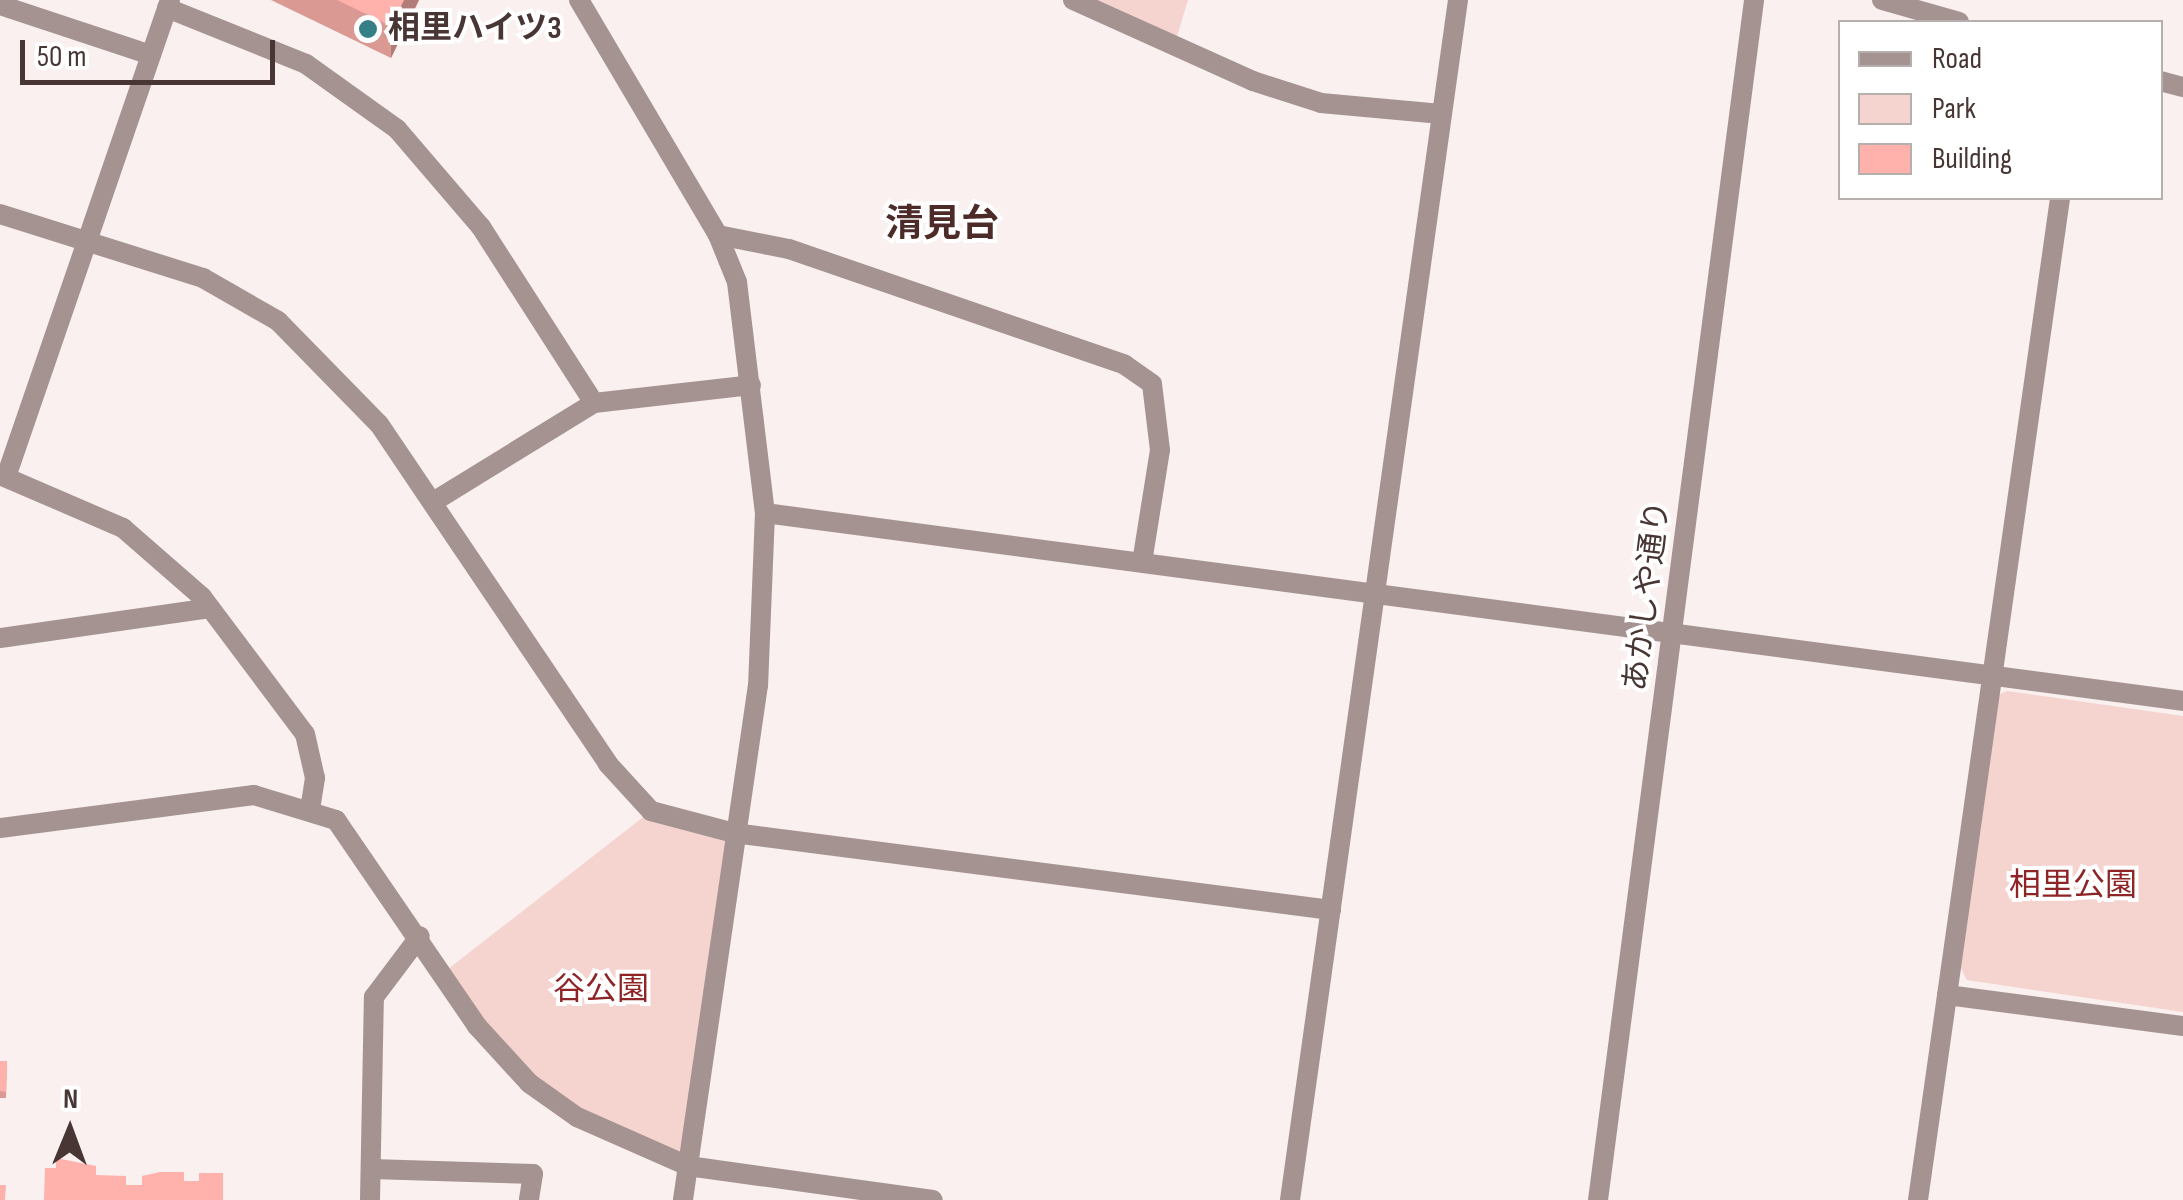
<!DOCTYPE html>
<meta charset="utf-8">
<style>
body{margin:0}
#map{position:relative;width:2183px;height:1200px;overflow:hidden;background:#f9f0ef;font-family:"Sofia Sans Condensed","Noto Sans JP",sans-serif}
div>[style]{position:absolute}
.green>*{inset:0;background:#f5d3cf}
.minor>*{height:20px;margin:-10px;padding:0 10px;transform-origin:10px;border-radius:10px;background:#a59391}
.tertiary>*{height:20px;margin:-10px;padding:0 10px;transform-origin:10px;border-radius:10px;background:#a59391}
.wall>*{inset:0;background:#da9993}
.shaded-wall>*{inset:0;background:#b27d78}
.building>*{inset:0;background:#feb2ab}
.dots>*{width:28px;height:28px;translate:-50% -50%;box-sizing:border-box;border:5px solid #fff;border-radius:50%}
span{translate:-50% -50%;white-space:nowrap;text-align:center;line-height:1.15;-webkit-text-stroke:8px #fff;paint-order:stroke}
.poi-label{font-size:32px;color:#473634;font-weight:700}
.left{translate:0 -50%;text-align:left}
.street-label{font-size:32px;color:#473634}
.park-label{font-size:32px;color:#8e2425}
.quarter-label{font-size:38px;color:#4c2b28;font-weight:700}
.legend{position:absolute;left:1838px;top:20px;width:325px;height:180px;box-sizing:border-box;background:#fff;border:2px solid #b5afae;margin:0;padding:12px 18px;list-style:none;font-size:30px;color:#473634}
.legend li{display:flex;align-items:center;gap:20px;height:50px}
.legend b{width:50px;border:2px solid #b5afae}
.north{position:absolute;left:20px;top:1080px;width:100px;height:100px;-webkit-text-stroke:8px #fff;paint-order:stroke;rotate:1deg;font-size:28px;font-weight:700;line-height:40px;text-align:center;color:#473634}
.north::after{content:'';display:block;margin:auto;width:35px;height:45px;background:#473634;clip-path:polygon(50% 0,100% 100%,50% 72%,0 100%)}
.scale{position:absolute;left:20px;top:40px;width:255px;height:45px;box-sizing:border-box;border:5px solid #473634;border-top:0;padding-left:12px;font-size:30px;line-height:35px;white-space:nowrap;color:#473634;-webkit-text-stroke:8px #fff;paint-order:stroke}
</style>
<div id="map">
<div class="green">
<i style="clip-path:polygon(1073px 0,1188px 0,1174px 46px)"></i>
<i style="clip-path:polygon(2007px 691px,2183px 716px,2183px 1012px,1967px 980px,1954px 955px,1989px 699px)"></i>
<i style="clip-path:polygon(651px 811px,734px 833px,688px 1166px,529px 1083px,443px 973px)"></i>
</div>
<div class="minor">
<i style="left:579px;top:0;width:273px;rotate:59.4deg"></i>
<i style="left:718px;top:235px;width:51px;rotate:68deg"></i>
<i style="left:737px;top:282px;width:233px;rotate:83.1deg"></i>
<i style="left:765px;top:513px;width:172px;rotate:92.3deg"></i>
<i style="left:758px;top:685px;width:520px;rotate:98.29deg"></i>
<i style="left:1073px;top:0;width:197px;rotate:24.2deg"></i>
<i style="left:1253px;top:81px;width:71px;rotate:17.9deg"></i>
<i style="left:1321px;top:103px;width:121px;rotate:5.2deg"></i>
<i style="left:1882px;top:0;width:80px;rotate:15.9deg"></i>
<i style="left:0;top:5px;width:159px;rotate:18.3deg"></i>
<i style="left:167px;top:8px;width:150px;rotate:21.9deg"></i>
<i style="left:306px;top:64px;width:112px;rotate:35.5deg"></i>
<i style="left:397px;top:129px;width:129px;rotate:49.4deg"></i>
<i style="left:481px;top:227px;width:209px;rotate:57.3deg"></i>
<i style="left:2160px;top:81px;width:24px;rotate:15deg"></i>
<i style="left:0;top:214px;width:213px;rotate:17.5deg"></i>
<i style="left:203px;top:278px;width:86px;rotate:29.8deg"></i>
<i style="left:278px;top:321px;width:144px;rotate:45.6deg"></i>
<i style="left:379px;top:424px;width:410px;rotate:56deg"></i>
<i style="left:608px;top:764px;width:64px;rotate:47.5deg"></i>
<i style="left:651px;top:811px;width:86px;rotate:14.8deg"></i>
<i style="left:734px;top:833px;width:602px;rotate:7.35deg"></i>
<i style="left:718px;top:235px;width:72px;rotate:11.2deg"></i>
<i style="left:789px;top:249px;width:355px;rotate:19deg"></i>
<i style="left:1125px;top:365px;width:33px;rotate:35deg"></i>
<i style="left:1152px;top:384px;width:66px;rotate:83.1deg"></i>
<i style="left:1160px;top:450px;width:113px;rotate:99.1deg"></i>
<i style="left:0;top:475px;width:134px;rotate:23.3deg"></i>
<i style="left:123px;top:528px;width:105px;rotate:41.1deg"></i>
<i style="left:202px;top:597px;width:171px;rotate:53.1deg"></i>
<i style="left:305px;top:734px;width:45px;rotate:77.2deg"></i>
<i style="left:315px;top:778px;width:33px;rotate:99deg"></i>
<i style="left:6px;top:477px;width:504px;rotate:-71.03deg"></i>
<i style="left:433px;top:502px;width:189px;rotate:-31.6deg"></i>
<i style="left:594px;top:403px;width:158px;rotate:-6.5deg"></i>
<i style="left:765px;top:513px;width:1430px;rotate:7.55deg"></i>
<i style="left:0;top:638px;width:212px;rotate:-8.1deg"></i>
<i style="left:1947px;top:995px;width:238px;rotate:7.5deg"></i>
<i style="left:371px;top:1169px;width:162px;rotate:1.8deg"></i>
<i style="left:533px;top:1174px;width:26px;rotate:99deg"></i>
<i style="left:1290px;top:1200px;width:1212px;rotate:-82.03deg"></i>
<i style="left:1918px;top:1200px;width:1012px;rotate:-81.93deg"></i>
</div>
<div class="tertiary">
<i style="left:0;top:828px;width:256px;rotate:-7.4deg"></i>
<i style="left:254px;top:795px;width:86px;rotate:17deg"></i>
<i style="left:336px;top:820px;width:250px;rotate:55.6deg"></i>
<i style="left:477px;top:1026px;width:77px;rotate:47.6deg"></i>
<i style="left:529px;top:1083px;width:59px;rotate:35.3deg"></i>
<i style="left:577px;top:1117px;width:121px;rotate:23.8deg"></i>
<i style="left:688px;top:1166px;width:247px;rotate:7.9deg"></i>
<i style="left:370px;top:1200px;width:203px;rotate:-88.9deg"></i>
<i style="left:374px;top:997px;width:76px;rotate:-53deg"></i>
<i style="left:1598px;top:1200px;width:1210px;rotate:-82.59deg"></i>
</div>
<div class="wall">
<i style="clip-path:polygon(271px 0,419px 0,391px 58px)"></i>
<i style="clip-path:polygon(0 1061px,7px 1061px,6px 1098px,0 1098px)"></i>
</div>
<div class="shaded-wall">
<i style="clip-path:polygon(404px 0,419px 0,391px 58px,391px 26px)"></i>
</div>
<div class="building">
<i style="clip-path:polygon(337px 0,404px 0,391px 26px)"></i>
<i style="clip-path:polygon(0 1061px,7px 1061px,6px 1092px,0 1091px)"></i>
<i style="clip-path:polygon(56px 1158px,96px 1166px,96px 1175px,126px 1176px,126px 1185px,142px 1185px,142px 1176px,160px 1172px,184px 1172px,184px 1181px,199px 1181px,199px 1173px,223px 1173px,223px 1200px,44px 1200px,45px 1168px,56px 1168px)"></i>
<i style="clip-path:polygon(0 1185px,6px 1185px,5px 1200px,0 1200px)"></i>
</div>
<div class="dots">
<i style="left:368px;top:29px;background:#377f86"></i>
</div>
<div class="poi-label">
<span class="left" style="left:388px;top:29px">相里ハイツ3</span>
</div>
<div class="street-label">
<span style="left:1648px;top:596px;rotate:-83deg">あかしや通り</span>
</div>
<div class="park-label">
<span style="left:2073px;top:886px">相里公園</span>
<span style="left:601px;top:990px">谷公園</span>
</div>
<div class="quarter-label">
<span style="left:942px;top:225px">清見台</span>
</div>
<ul class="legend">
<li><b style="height:12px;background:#a59391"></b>Road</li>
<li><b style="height:28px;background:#f5d3cf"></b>Park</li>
<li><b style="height:28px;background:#feb2ab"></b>Building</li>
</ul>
<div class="north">N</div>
<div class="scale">50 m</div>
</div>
